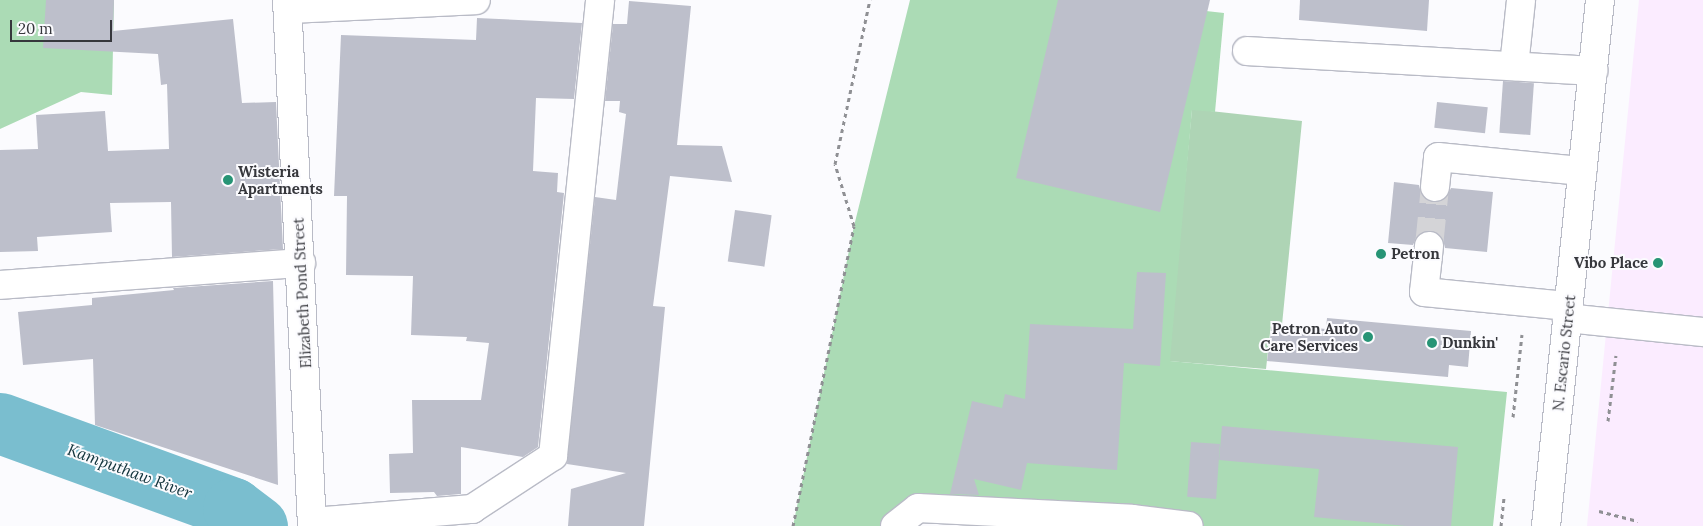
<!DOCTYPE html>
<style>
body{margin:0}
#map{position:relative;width:1703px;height:526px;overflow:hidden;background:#fbfbfe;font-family:Lora,serif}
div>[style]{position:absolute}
.commercial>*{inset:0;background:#fbecff}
.green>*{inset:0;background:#aed4b5}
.forest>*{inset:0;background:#abdbb5}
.river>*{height:61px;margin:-30.5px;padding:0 30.5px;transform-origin:30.5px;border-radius:30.5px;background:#7abecf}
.building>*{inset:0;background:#bdbfcb;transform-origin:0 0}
.minor-tunnel>*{height:28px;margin-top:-14px;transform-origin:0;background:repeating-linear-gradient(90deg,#d4d4d7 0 28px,transparent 0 42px)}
.path>*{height:3px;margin-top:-1.5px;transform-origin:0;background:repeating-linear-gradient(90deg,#8f9094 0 4px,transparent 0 8px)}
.roads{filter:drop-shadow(1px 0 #b9bbc6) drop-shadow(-1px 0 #b9bbc6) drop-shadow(0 1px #b9bbc6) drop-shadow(0 -1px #b9bbc6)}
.minor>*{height:28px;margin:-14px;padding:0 14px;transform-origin:14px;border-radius:14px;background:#fff}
.major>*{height:28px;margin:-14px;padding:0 14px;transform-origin:14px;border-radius:14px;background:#fff}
.dots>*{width:14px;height:14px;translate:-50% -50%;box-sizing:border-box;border:2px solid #fbfbfe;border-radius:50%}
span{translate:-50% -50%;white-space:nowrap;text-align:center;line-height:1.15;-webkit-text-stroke:4px #fbfbfe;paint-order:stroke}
.poi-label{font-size:15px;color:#36373c;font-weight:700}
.left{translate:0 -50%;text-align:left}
.right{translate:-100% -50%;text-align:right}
.street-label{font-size:15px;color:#36373c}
.water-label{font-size:16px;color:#0f3139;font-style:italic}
.scale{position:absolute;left:10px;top:20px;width:102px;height:22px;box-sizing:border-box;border:2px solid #36373c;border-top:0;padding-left:6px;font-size:15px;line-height:18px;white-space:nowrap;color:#36373c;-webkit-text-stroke:4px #fbfbfe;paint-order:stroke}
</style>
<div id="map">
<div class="commercial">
<i style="clip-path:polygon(1639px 0,1703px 0,1703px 526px,1587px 526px)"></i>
</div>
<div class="green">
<i style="clip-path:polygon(1192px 109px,1302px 121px,1282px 325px,1271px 324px,1266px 369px,1168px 361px)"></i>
</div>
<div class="forest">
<i style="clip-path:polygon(0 0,114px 0,112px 95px,81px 92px,0 129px)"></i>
<i style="clip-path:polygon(910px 0,1191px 0,1197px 10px,1224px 13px,1215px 112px,1192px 110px,1170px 361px,1507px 392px,1493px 526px,1189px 526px,918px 508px,883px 526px,793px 526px,854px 226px)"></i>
</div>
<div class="river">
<i style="left:0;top:423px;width:248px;rotate:20deg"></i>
<i style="left:233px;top:508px;width:30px;rotate:37deg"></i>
</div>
<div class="building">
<i style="clip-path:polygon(46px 0,114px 0,113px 31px,233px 19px,242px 103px,276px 102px,283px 249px,172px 257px,171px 202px,110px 203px,112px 232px,37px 237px,38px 251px,0 252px,0 150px,38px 149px,36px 115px,105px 111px,108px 151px,169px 149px,167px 84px,161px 85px,158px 54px,43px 48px)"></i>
<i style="clip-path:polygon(1058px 0,1210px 0,1160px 212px,1016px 178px)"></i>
<i style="clip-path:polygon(1300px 0,1429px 0,1427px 31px,1299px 20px)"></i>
<i style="clip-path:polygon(629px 1px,691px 6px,677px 145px,722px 146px,732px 182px,670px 176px,653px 306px,665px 307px,644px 526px,568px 526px,571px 489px,626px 473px,567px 464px,595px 197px,616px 200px,626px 114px,619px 112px,620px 101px,605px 101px,613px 24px,627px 24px)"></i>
<i style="clip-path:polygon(477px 18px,582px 23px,574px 99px,536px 98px,533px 171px,558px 173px,557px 192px,564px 193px,538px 447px,523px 457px,461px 447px,461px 494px,437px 496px,434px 492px,390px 493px,389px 454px,413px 453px,412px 400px,481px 400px,489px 343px,466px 341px,467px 337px,411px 335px,413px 276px,346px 275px,347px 196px,334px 196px,341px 35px,476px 40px)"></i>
<i style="left:1503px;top:81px;width:31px;height:52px;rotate:4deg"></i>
<i style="left:1437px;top:102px;width:51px;height:26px;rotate:6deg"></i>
<i style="clip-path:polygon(1394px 182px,1419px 185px,1421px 193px,1426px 199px,1434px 203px,1441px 201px,1447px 196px,1451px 188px,1493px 192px,1487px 252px,1445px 248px,1443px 240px,1439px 234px,1430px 230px,1423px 232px,1417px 236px,1413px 245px,1388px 243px)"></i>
<i style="left:735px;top:210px;width:37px;height:52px;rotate:8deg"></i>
<i style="clip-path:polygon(1137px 272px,1166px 273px,1160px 366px,1124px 363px,1117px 470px,1027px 463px,1021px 490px,974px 479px,979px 495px,950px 494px,972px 401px,1002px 408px,1005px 394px,1025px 399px,1030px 324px,1133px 329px)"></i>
<i style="clip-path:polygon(273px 281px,278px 485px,95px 425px,93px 359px,23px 365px,18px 312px,92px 305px,92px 298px,174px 290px,173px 288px)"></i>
<i style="clip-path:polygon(1327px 318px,1471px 331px,1468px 367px,1449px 365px,1448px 377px,1267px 361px,1272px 324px,1326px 329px)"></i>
<i style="clip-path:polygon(1222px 426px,1458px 447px,1451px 526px,1406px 526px,1314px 517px,1319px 469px,1219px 460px)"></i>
<i style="left:1191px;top:442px;width:29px;height:55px;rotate:4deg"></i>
</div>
<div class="minor-tunnel">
<i style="left:1429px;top:246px;width:59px;rotate:-84.2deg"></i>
</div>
<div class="path">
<i style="left:1513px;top:417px;width:83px;rotate:-83.8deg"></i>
<i style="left:1608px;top:421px;width:66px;rotate:-83.1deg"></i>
<i style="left:1599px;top:511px;width:40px;rotate:14.4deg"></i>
<i style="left:793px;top:526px;width:306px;rotate:-78.5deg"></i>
<i style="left:854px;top:226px;width:65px;rotate:-107deg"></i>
<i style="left:835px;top:164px;width:168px;rotate:-78deg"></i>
<i style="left:1501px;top:526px;width:30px;rotate:-84deg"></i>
</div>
<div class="roads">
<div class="minor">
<i style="left:287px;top:0;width:527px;rotate:87.28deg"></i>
<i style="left:288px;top:9px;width:188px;rotate:-2.7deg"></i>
<i style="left:1247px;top:51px;width:347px;rotate:3.3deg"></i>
<i style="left:1514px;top:66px;width:66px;rotate:-83.9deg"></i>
<i style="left:1435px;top:187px;width:30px;rotate:-84deg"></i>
<i style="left:1438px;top:157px;width:145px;rotate:5.6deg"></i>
<i style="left:1429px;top:246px;width:46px;rotate:96.2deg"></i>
<i style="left:1424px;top:292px;width:145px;rotate:5.6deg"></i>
<i style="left:0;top:285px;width:302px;rotate:-4.2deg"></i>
<i style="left:1567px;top:318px;width:137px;rotate:5.9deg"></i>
<i style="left:313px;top:522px;width:160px;rotate:-4.7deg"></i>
<i style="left:472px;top:509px;width:97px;rotate:-33.2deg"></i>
<i style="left:553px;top:456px;width:458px;rotate:-84.1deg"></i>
<i style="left:895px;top:526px;width:29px;rotate:-38deg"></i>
<i style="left:918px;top:508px;width:214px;rotate:2.9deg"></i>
<i style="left:1132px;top:519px;width:57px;rotate:7deg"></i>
</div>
<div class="major">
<i style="left:1546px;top:526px;width:529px;rotate:-84.14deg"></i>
</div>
</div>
<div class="dots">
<i style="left:228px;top:180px;background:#279475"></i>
<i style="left:1381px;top:254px;background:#279475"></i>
<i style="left:1658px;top:263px;background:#279475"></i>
<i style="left:1368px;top:337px;background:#279475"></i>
<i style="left:1432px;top:343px;background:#279475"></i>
</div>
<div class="poi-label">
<span class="left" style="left:238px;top:180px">Wisteria<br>Apartments</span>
<span class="left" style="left:1391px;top:254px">Petron</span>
<span class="right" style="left:1648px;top:263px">Vibo Place</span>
<span class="right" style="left:1358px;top:337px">Petron Auto<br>Care Services</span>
<span class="left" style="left:1442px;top:343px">Dunkin'</span>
</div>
<div class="street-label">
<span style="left:302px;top:293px;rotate:-93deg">Elizabeth Pond Street</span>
<span style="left:1564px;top:353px;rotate:-84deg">N. Escario Street</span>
</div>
<div class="water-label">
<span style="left:130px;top:471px;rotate:20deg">Kamputhaw River</span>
</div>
<div class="scale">20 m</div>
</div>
